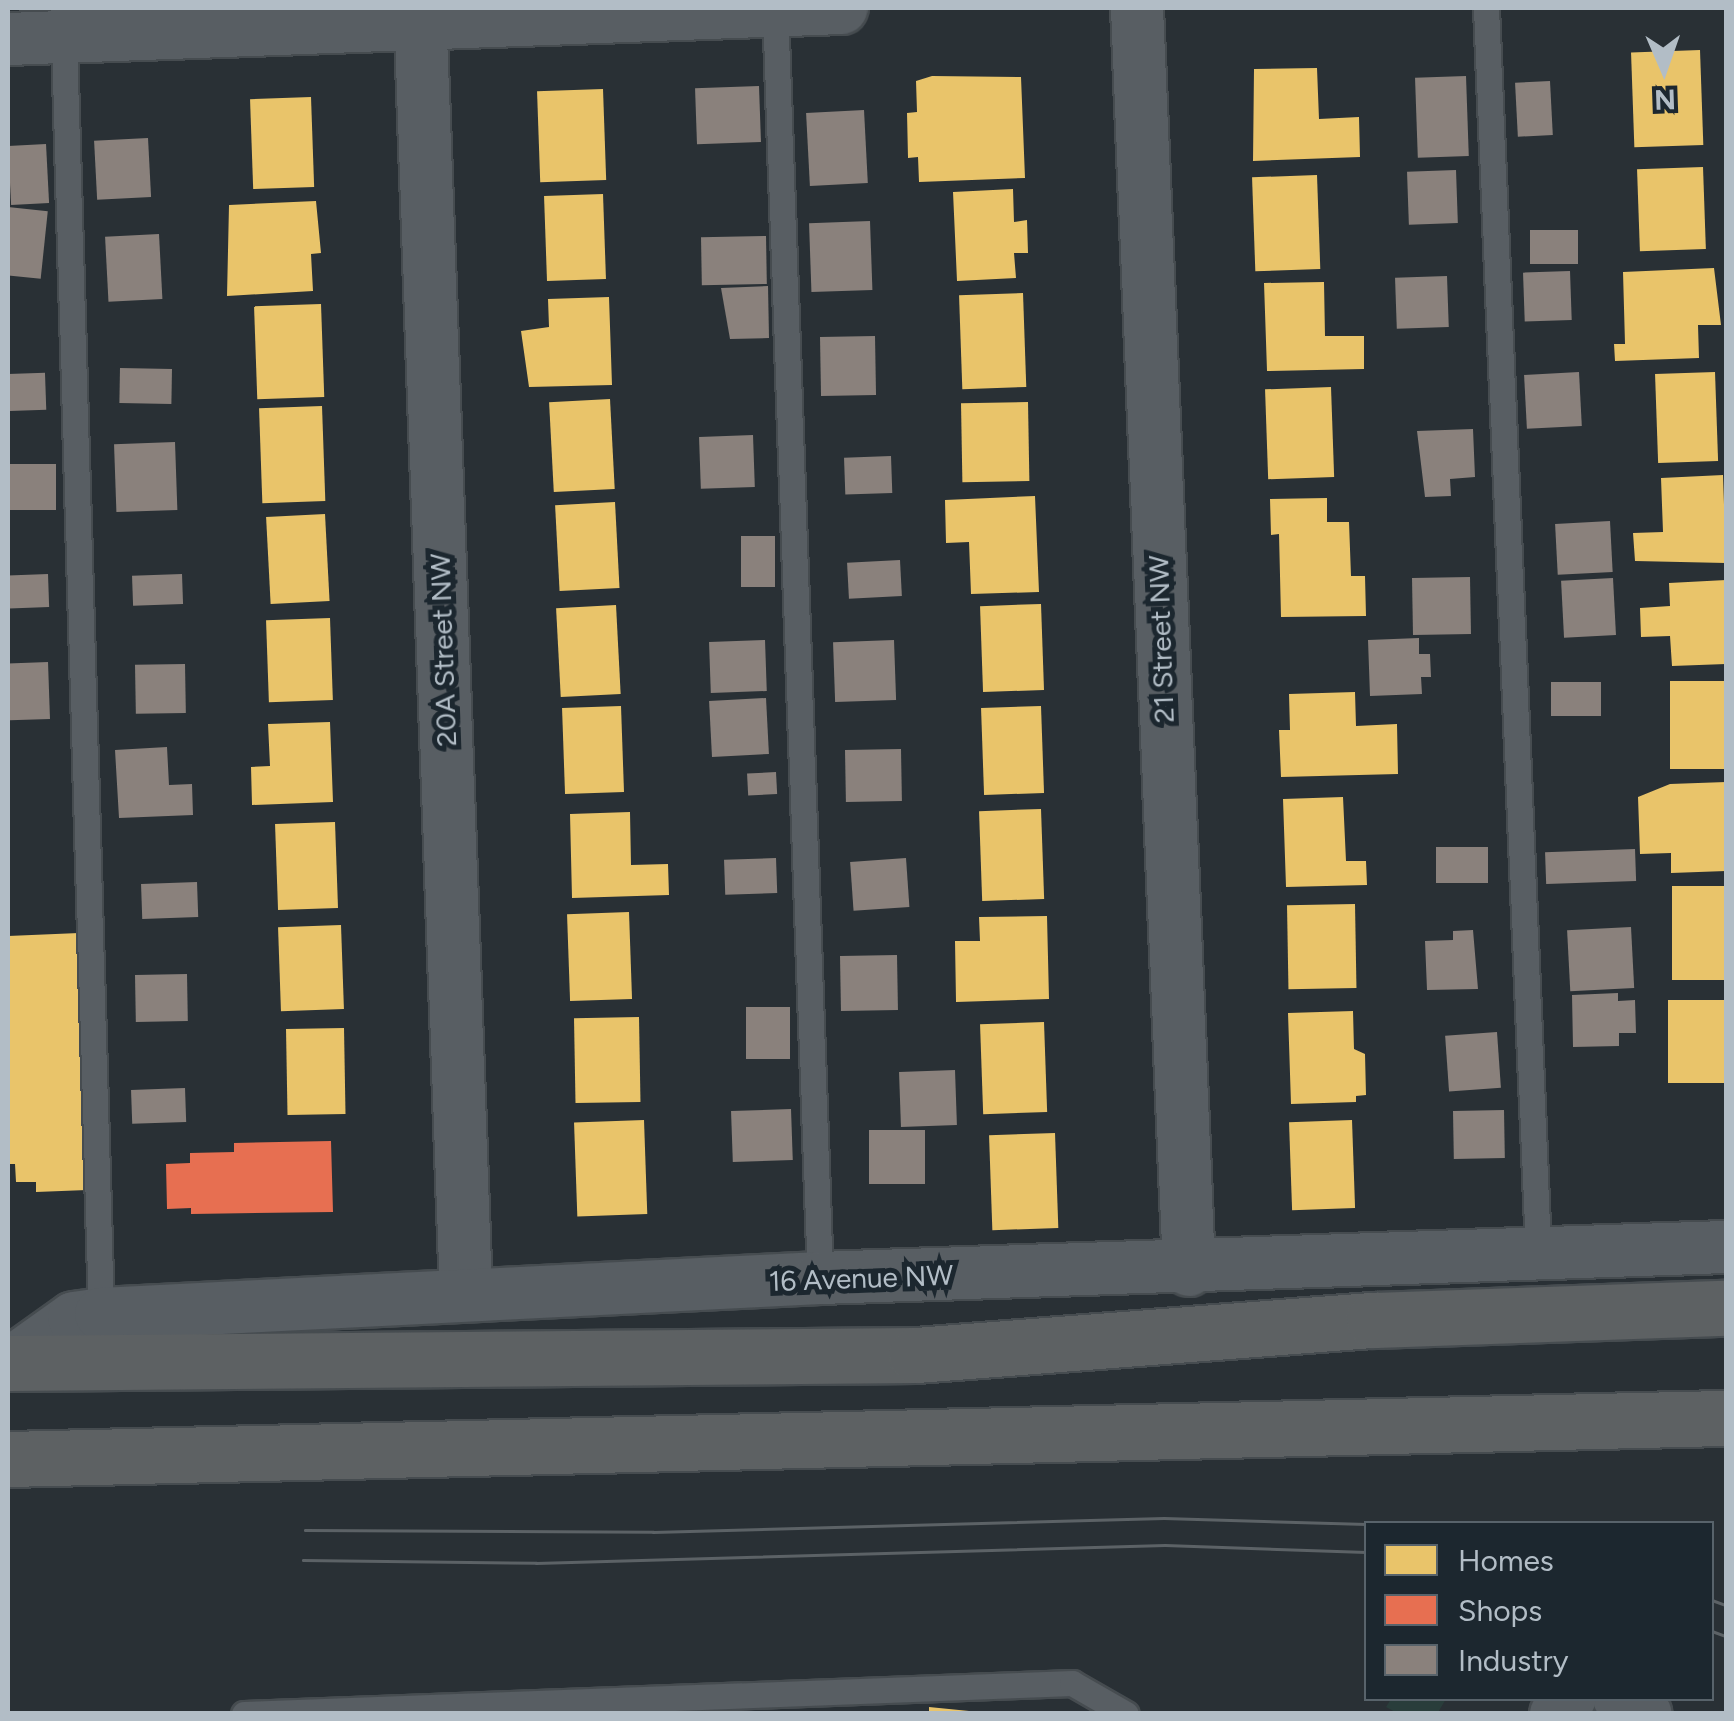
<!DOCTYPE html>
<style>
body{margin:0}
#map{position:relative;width:1734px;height:1721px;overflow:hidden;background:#293035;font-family:Figtree,sans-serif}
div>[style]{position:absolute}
.green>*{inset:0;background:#293d3b}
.homes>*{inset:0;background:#e9c46a;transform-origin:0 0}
.shops>*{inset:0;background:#e76f51}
.industry>*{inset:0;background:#8a817c;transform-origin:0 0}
.roads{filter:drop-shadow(2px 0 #464c50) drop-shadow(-2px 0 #464c50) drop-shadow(0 2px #464c50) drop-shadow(0 -2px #464c50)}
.lane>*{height:25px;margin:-12.5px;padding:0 12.5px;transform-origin:12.5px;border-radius:12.5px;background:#585e63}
.street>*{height:52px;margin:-26px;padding:0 26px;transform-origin:26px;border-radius:26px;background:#585e63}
.highway>*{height:55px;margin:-27.5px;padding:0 27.5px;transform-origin:27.5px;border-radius:27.5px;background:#5d6163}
.tram>*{height:2.5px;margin:-1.25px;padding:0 1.25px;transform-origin:1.25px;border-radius:1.25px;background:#5c6266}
span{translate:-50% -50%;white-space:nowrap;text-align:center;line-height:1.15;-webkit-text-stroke:10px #1c272f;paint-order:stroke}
.street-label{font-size:28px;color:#b2bdc6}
.frame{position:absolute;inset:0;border:10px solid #b2bdc6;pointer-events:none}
.legend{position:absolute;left:1364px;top:1521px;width:350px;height:180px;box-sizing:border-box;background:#1c272f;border:2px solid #58636b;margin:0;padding:12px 18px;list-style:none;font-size:30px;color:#b2bdc6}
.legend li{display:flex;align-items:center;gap:20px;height:50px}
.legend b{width:50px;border:2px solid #58636b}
.north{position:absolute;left:1614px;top:20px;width:100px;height:100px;-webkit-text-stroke:8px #1c272f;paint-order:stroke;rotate:178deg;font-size:28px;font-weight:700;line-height:40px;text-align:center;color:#b2bdc6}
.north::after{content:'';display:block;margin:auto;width:35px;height:45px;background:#b2bdc6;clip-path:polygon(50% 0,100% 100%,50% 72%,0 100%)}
</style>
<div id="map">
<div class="green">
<i style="clip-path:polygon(1391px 1699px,1391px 1698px,1446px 1699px,1437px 1714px,1397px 1713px,1386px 1707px)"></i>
</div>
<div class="homes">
<i style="left:1700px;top:50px;width:95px;height:69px;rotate:88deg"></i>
<i style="clip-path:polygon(1317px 68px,1319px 119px,1359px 117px,1360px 157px,1253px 161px,1254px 69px)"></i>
<i style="clip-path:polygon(932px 76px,1021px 77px,1025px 178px,919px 182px,918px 157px,908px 158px,907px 113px,917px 112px,916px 81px)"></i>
<i style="left:603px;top:89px;width:91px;height:66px;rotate:88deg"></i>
<i style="left:311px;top:97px;width:90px;height:61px;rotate:88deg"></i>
<i style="left:1703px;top:167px;width:82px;height:66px;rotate:88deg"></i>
<i style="left:1317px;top:175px;width:94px;height:65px;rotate:88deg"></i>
<i style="clip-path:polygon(1013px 189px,1014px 222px,1027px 220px,1028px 253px,1014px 253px,1016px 278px,957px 281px,953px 192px)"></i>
<i style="left:603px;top:194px;width:85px;height:59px;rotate:88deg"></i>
<i style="clip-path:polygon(316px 201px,321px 253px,311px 254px,313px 291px,227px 296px,229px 205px)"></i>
<i style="clip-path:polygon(1714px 268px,1721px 325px,1698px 325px,1699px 358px,1615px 361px,1614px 344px,1625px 344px,1623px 272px)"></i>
<i style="clip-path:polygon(1324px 282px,1325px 336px,1364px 336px,1364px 369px,1267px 371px,1264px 283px)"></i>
<i style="left:1023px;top:293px;width:94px;height:64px;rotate:88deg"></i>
<i style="clip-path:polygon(609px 297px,612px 385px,529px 387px,521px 331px,549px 327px,548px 299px)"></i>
<i style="left:321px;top:304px;width:93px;height:67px;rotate:88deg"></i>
<i style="left:1715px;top:372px;width:89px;height:60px;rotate:88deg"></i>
<i style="left:1331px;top:387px;width:90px;height:66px;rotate:88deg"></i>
<i style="left:610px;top:399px;width:90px;height:61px;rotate:87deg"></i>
<i style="left:1028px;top:402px;width:79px;height:67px;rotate:89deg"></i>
<i style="left:322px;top:406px;width:95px;height:63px;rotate:88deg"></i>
<i style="clip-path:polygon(1723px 475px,1726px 563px,1635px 561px,1633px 533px,1663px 532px,1661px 478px)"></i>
<i style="clip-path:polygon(1035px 496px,1039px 592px,971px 594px,969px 542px,946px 543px,945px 500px)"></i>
<i style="clip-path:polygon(1327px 498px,1327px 522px,1349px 522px,1351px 576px,1365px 576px,1366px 616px,1281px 617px,1279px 534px,1271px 535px,1270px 499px)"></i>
<i style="left:615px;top:502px;width:86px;height:60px;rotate:87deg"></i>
<i style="left:325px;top:514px;width:87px;height:59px;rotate:87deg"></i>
<i style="clip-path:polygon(1726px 580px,1726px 664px,1672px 666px,1670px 636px,1641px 637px,1640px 608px,1670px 606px,1669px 583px)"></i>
<i style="left:1041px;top:604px;width:86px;height:61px;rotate:88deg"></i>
<i style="left:616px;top:605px;width:89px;height:60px;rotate:87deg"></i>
<i style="left:330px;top:618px;width:82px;height:64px;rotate:88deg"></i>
<i style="left:1726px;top:681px;width:88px;height:56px;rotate:90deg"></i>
<i style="clip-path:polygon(1355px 692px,1356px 726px,1397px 724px,1398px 774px,1281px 777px,1279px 730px,1290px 730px,1289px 694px)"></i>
<i style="left:621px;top:706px;width:86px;height:59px;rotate:88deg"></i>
<i style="left:1041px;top:706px;width:87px;height:60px;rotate:88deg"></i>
<i style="clip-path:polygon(330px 722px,333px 802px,252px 805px,251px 767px,270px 766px,268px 724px)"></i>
<i style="clip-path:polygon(1726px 782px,1726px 871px,1671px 873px,1671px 853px,1640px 854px,1638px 797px,1670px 784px)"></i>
<i style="clip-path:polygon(1343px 797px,1346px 861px,1366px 861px,1367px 885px,1286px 887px,1283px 799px)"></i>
<i style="left:1041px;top:809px;width:90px;height:62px;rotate:88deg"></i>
<i style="clip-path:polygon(630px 812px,631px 865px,668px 864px,669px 895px,572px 898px,570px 814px)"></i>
<i style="left:335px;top:822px;width:86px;height:60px;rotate:88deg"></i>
<i style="left:1672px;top:886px;width:54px;height:94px"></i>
<i style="left:1355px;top:904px;width:84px;height:68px;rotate:89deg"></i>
<i style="left:629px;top:912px;width:87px;height:62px;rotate:88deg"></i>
<i style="clip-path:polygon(1047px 916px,1049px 999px,956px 1002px,955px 941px,980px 941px,979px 917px)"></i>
<i style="left:341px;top:925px;width:84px;height:63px;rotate:88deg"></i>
<i style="clip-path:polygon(79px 933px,87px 1190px,36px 1192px,36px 1182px,16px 1182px,15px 1164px,9px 1164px,8px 936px)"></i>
<i style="left:1726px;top:1000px;width:83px;height:58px;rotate:90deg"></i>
<i style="clip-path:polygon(1353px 1011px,1354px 1049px,1365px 1054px,1366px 1095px,1356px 1096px,1356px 1102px,1291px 1104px,1288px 1013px)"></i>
<i style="left:639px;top:1017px;width:85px;height:65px;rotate:89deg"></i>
<i style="left:1044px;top:1022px;width:90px;height:64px;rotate:88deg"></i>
<i style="left:344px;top:1028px;width:86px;height:58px;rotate:89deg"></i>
<i style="left:644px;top:1120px;width:94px;height:70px;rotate:88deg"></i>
<i style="left:1352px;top:1120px;width:88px;height:63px;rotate:88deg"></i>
<i style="left:1055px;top:1133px;width:95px;height:66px;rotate:88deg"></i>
<i style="clip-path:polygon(929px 1707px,969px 1711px,968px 1714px,929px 1714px)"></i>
</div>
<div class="shops">
<i style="clip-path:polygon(331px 1141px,333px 1212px,191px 1214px,191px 1208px,167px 1209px,166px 1164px,190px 1163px,190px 1153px,234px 1152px,234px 1143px)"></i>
</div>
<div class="industry">
<i style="left:1466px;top:76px;width:80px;height:51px;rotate:88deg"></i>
<i style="left:1550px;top:81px;width:54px;height:35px;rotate:87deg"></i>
<i style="left:759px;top:86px;width:56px;height:64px;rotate:88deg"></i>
<i style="left:864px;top:110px;width:73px;height:58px;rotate:87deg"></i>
<i style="left:148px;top:138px;width:59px;height:54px;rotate:87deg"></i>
<i style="left:46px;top:144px;width:59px;height:38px;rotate:87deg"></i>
<i style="left:1456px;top:170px;width:53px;height:49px;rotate:88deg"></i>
<i style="left:8px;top:207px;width:40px;height:68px;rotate:6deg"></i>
<i style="left:870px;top:221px;width:69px;height:61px;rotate:88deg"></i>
<i style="left:1530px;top:230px;width:48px;height:34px"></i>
<i style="left:159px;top:234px;width:65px;height:54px;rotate:87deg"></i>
<i style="left:766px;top:236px;width:48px;height:65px;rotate:89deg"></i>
<i style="left:1570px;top:271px;width:49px;height:47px;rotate:88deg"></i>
<i style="left:1447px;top:276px;width:51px;height:52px;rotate:88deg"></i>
<i style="clip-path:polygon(768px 286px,769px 338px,730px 339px,721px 288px)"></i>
<i style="left:875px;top:336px;width:59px;height:55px;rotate:89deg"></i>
<i style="left:120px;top:368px;width:52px;height:35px;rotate:1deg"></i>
<i style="left:1579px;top:372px;width:54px;height:55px;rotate:87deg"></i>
<i style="left:8px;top:374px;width:37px;height:37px;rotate:-2deg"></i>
<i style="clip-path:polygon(1473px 429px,1475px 477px,1450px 479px,1451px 496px,1425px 497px,1417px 431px)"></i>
<i style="left:753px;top:435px;width:52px;height:54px;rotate:88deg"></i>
<i style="left:175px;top:442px;width:68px;height:61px;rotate:88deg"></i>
<i style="left:891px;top:456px;width:37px;height:47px;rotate:88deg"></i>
<i style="left:56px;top:464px;width:46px;height:48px;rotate:90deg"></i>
<i style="left:1610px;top:521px;width:51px;height:55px;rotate:87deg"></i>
<i style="left:741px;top:536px;width:34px;height:51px"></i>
<i style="left:900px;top:560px;width:36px;height:53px;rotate:87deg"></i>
<i style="left:48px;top:574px;width:33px;height:40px;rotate:88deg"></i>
<i style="left:182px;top:574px;width:30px;height:50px;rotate:88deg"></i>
<i style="left:1470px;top:577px;width:57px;height:58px;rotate:89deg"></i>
<i style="left:1613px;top:578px;width:57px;height:52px;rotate:87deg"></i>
<i style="clip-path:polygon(1419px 638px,1419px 654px,1430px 654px,1431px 677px,1421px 677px,1422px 694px,1370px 696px,1368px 640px)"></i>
<i style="left:765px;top:640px;width:51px;height:56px;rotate:88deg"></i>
<i style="left:894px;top:640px;width:60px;height:61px;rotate:88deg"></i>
<i style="left:48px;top:662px;width:57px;height:40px;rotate:88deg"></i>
<i style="left:185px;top:664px;width:49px;height:50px;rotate:89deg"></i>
<i style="left:1601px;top:682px;width:34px;height:50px;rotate:90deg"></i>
<i style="left:766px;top:698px;width:56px;height:57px;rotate:87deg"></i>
<i style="clip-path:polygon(167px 747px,169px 785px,192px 784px,193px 815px,119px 818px,115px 750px)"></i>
<i style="left:901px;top:749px;width:52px;height:56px;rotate:89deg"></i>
<i style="left:776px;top:772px;width:22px;height:29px;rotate:87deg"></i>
<i style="left:1436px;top:847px;width:52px;height:36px"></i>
<i style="left:1635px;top:849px;width:32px;height:90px;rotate:88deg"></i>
<i style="left:776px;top:858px;width:35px;height:52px;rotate:88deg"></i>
<i style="left:906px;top:858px;width:49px;height:56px;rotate:86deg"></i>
<i style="left:197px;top:882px;width:35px;height:56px;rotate:88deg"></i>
<i style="left:1631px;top:927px;width:61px;height:64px;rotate:87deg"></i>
<i style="clip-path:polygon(1473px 930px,1478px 989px,1427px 990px,1425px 941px,1453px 940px,1453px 931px)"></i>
<i style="left:897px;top:955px;width:55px;height:57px;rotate:89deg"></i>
<i style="left:187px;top:974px;width:47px;height:52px;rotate:89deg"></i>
<i style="clip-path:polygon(1618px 993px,1618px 1001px,1635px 1000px,1636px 1033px,1619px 1033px,1619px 1046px,1573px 1047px,1572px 995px)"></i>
<i style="left:746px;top:1007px;width:44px;height:52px"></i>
<i style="left:1497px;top:1032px;width:56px;height:52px;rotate:86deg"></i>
<i style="left:955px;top:1070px;width:55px;height:56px;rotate:88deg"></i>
<i style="left:185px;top:1088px;width:34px;height:54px;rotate:88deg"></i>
<i style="left:791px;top:1109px;width:51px;height:60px;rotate:88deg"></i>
<i style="left:1504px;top:1110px;width:48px;height:51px;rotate:89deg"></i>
<i style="left:925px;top:1130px;width:54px;height:56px;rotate:90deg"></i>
</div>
<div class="roads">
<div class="lane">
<i style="left:63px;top:8px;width:1307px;rotate:88.33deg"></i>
<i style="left:775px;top:8px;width:1271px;rotate:87.97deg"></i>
<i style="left:1486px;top:8px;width:1244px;rotate:87.6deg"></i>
<i style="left:244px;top:1714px;width:829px;rotate:-2.14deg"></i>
<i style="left:1072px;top:1683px;width:62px;rotate:29.9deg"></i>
</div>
<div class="street">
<i style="left:420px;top:8px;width:1286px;rotate:87.95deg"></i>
<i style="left:1137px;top:8px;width:1263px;rotate:87.64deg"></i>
<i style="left:8px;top:39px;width:834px;rotate:-2.13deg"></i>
<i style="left:11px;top:1363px;width:77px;rotate:-35.5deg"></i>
<i style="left:74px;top:1318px;width:27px;rotate:-8deg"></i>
<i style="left:101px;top:1314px;width:720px;rotate:-2.87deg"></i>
<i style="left:820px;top:1278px;width:907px;rotate:-1.96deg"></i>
<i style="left:1619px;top:1698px;width:31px;rotate:31deg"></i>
<i style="left:1556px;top:1714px;width:21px;rotate:-49deg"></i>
</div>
<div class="highway">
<i style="left:8px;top:1363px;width:908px;rotate:-0.5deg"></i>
<i style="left:916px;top:1355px;width:459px;rotate:-4.4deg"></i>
<i style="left:1374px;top:1320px;width:352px;rotate:-2deg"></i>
<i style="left:8px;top:1459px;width:1718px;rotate:-1.37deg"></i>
</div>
</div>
<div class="tram">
<i style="left:305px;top:1530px;width:348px;rotate:0.3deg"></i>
<i style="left:653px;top:1532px;width:511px;rotate:-1.57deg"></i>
<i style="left:1164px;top:1518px;width:202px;rotate:1.7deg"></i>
<i style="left:303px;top:1560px;width:233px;rotate:0.7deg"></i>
<i style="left:536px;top:1563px;width:629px;rotate:-1.64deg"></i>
<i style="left:1165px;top:1545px;width:201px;rotate:2deg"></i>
<i style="left:1712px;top:1600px;width:15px;rotate:20deg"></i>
<i style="left:1712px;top:1631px;width:15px;rotate:20deg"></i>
</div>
<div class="street-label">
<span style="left:1161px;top:639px;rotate:-92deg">21 Street NW</span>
<span style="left:443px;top:650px;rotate:-92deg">20A Street NW</span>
<span style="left:861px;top:1278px;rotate:-2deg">16 Avenue NW</span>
</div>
<div class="frame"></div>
<ul class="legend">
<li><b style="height:28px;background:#e9c46a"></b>Homes</li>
<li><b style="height:28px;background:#e76f51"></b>Shops</li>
<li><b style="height:28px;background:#8a817c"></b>Industry</li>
</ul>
<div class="north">N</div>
</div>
